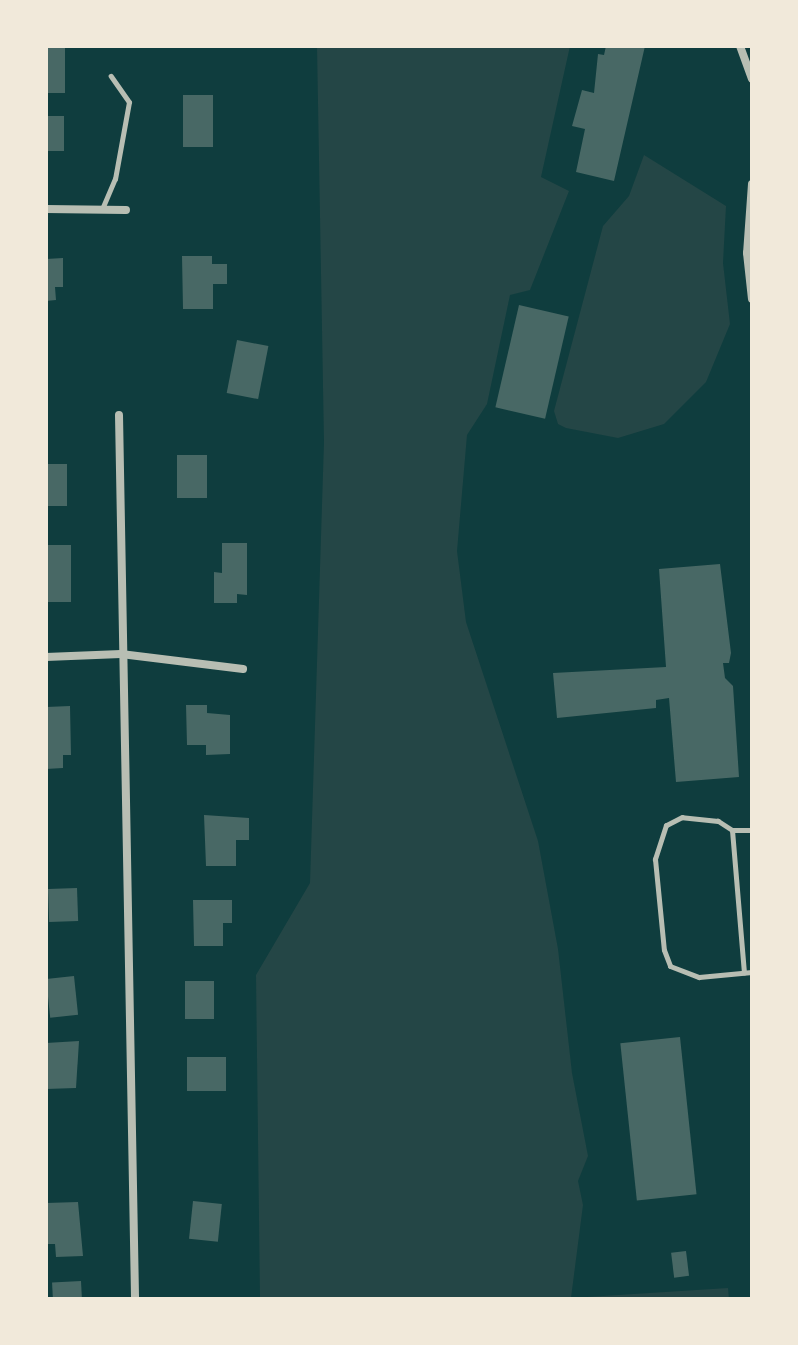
<!DOCTYPE html>
<style>
body{margin:0}
#map{position:relative;width:798px;height:1345px;overflow:hidden;background:#0f3d3e;font-family:"PT Sans",sans-serif}
div>[style]{position:absolute}
.green>*{inset:0;background:#244646}
.building>*{inset:0;background:#486865;transform-origin:0 0}
.service>*{height:5px;margin:-2.5px;padding:0 2.5px;transform-origin:2.5px;border-radius:2.5px;background:#b8beb3}
.minor>*{height:8px;margin:-4px;padding:0 4px;transform-origin:4px;border-radius:4px;background:#b8beb3}
span{translate:-50% -50%;white-space:nowrap;text-align:center;line-height:1.15;-webkit-text-stroke:6px #f1e9da;paint-order:stroke}
.frame{position:absolute;inset:0;border:48px solid #f1e9da;pointer-events:none}
</style>
<div id="map">
<div class="green">
<i style="clip-path:polygon(317px 46px,570px 46px,541px 177px,569px 191px,530px 290px,510px 295px,487px 404px,467px 435px,457px 551px,466px 622px,538px 841px,558px 949px,572px 1073px,588px 1156px,578px 1181px,583px 1205px,571px 1298px,728px 1288px,729px 1299px,260px 1299px,256px 975px,310px 883px,324px 442px)"></i>
<i style="clip-path:polygon(644px 155px,726px 206px,723px 263px,730px 324px,706px 382px,664px 424px,618px 438px,566px 428px,558px 424px,554px 411px,603px 226px,629px 196px)"></i>
</div>
<div class="building">
<i style="left:46px;top:46px;width:19px;height:47px"></i>
<i style="clip-path:polygon(606px 46px,645px 46px,614px 181px,576px 172px,585px 129px,572px 126px,582px 90px,594px 93px,598px 54px,604px 55px)"></i>
<i style="left:183px;top:95px;width:30px;height:52px"></i>
<i style="left:46px;top:116px;width:18px;height:35px"></i>
<i style="clip-path:polygon(182px 256px,212px 256px,212px 264px,227px 264px,227px 284px,213px 284px,213px 309px,183px 309px)"></i>
<i style="clip-path:polygon(63px 258px,63px 287px,55px 287px,56px 300px,46px 301px,46px 259px)"></i>
<i style="left:519px;top:305px;width:51px;height:105px;rotate:13deg"></i>
<i style="left:237px;top:340px;width:32px;height:54px;rotate:11deg"></i>
<i style="left:177px;top:455px;width:30px;height:43px"></i>
<i style="left:67px;top:464px;width:42px;height:21px;rotate:90deg"></i>
<i style="clip-path:polygon(222px 543px,247px 543px,247px 595px,237px 594px,237px 603px,214px 603px,214px 572px,222px 573px)"></i>
<i style="left:46px;top:545px;width:25px;height:57px"></i>
<i style="clip-path:polygon(720px 564px,731px 653px,729px 663px,723px 663px,725px 678px,733px 686px,739px 777px,676px 782px,669px 698px,656px 700px,656px 708px,557px 718px,553px 673px,666px 667px,659px 569px)"></i>
<i style="clip-path:polygon(186px 705px,207px 705px,207px 713px,230px 715px,230px 754px,206px 755px,206px 745px,187px 745px)"></i>
<i style="clip-path:polygon(70px 706px,71px 755px,63px 755px,63px 768px,46px 769px,46px 707px)"></i>
<i style="clip-path:polygon(204px 815px,249px 818px,249px 840px,236px 840px,236px 866px,206px 866px)"></i>
<i style="left:77px;top:888px;width:33px;height:29px;rotate:88deg"></i>
<i style="clip-path:polygon(193px 900px,232px 900px,232px 923px,223px 923px,223px 946px,194px 946px)"></i>
<i style="left:74px;top:976px;width:39px;height:28px;rotate:84deg"></i>
<i style="left:185px;top:981px;width:29px;height:38px"></i>
<i style="left:680px;top:1037px;width:158px;height:60px;rotate:84deg"></i>
<i style="clip-path:polygon(79px 1041px,76px 1088px,46px 1089px,46px 1043px)"></i>
<i style="left:187px;top:1057px;width:39px;height:34px"></i>
<i style="left:193px;top:1201px;width:29px;height:38px;rotate:6deg"></i>
<i style="clip-path:polygon(78px 1202px,83px 1256px,56px 1257px,55px 1244px,46px 1244px,46px 1203px)"></i>
<i style="left:686px;top:1251px;width:25px;height:15px;rotate:83deg"></i>
<i style="left:81px;top:1281px;width:18px;height:29px;rotate:87deg"></i>
</div>
<div class="service">
<i style="left:102px;top:209px;width:33px;rotate:-67deg"></i>
<i style="left:115px;top:179px;width:78px;rotate:-79.7deg"></i>
<i style="left:129px;top:102px;width:32px;rotate:-125deg"></i>
<i style="left:732px;top:830px;width:143px;rotate:85.2deg"></i>
<i style="left:752px;top:830px;width:20px;rotate:180deg"></i>
<i style="left:732px;top:830px;width:17px;rotate:-147deg"></i>
<i style="left:718px;top:821px;width:36px;rotate:-174deg"></i>
<i style="left:682px;top:817px;width:18px;rotate:153deg"></i>
<i style="left:666px;top:825px;width:36px;rotate:108deg"></i>
<i style="left:655px;top:859px;width:91px;rotate:84.4deg"></i>
<i style="left:664px;top:950px;width:17px;rotate:69deg"></i>
<i style="left:670px;top:966px;width:31px;rotate:21deg"></i>
<i style="left:699px;top:977px;width:53px;rotate:-5.4deg"></i>
</div>
<div class="minor">
<i style="left:740px;top:46px;width:35px;rotate:70deg"></i>
<i style="left:752px;top:184px;width:69px;rotate:94.1deg"></i>
<i style="left:747px;top:253px;width:46px;rotate:83.8deg"></i>
<i style="left:46px;top:209px;width:80px;rotate:0.7deg"></i>
<i style="left:119px;top:415px;width:884px;rotate:88.96deg"></i>
<i style="left:46px;top:657px;width:75px;rotate:-2.3deg"></i>
<i style="left:121px;top:654px;width:123px;rotate:7deg"></i>
</div>
<div class="frame"></div>
</div>
